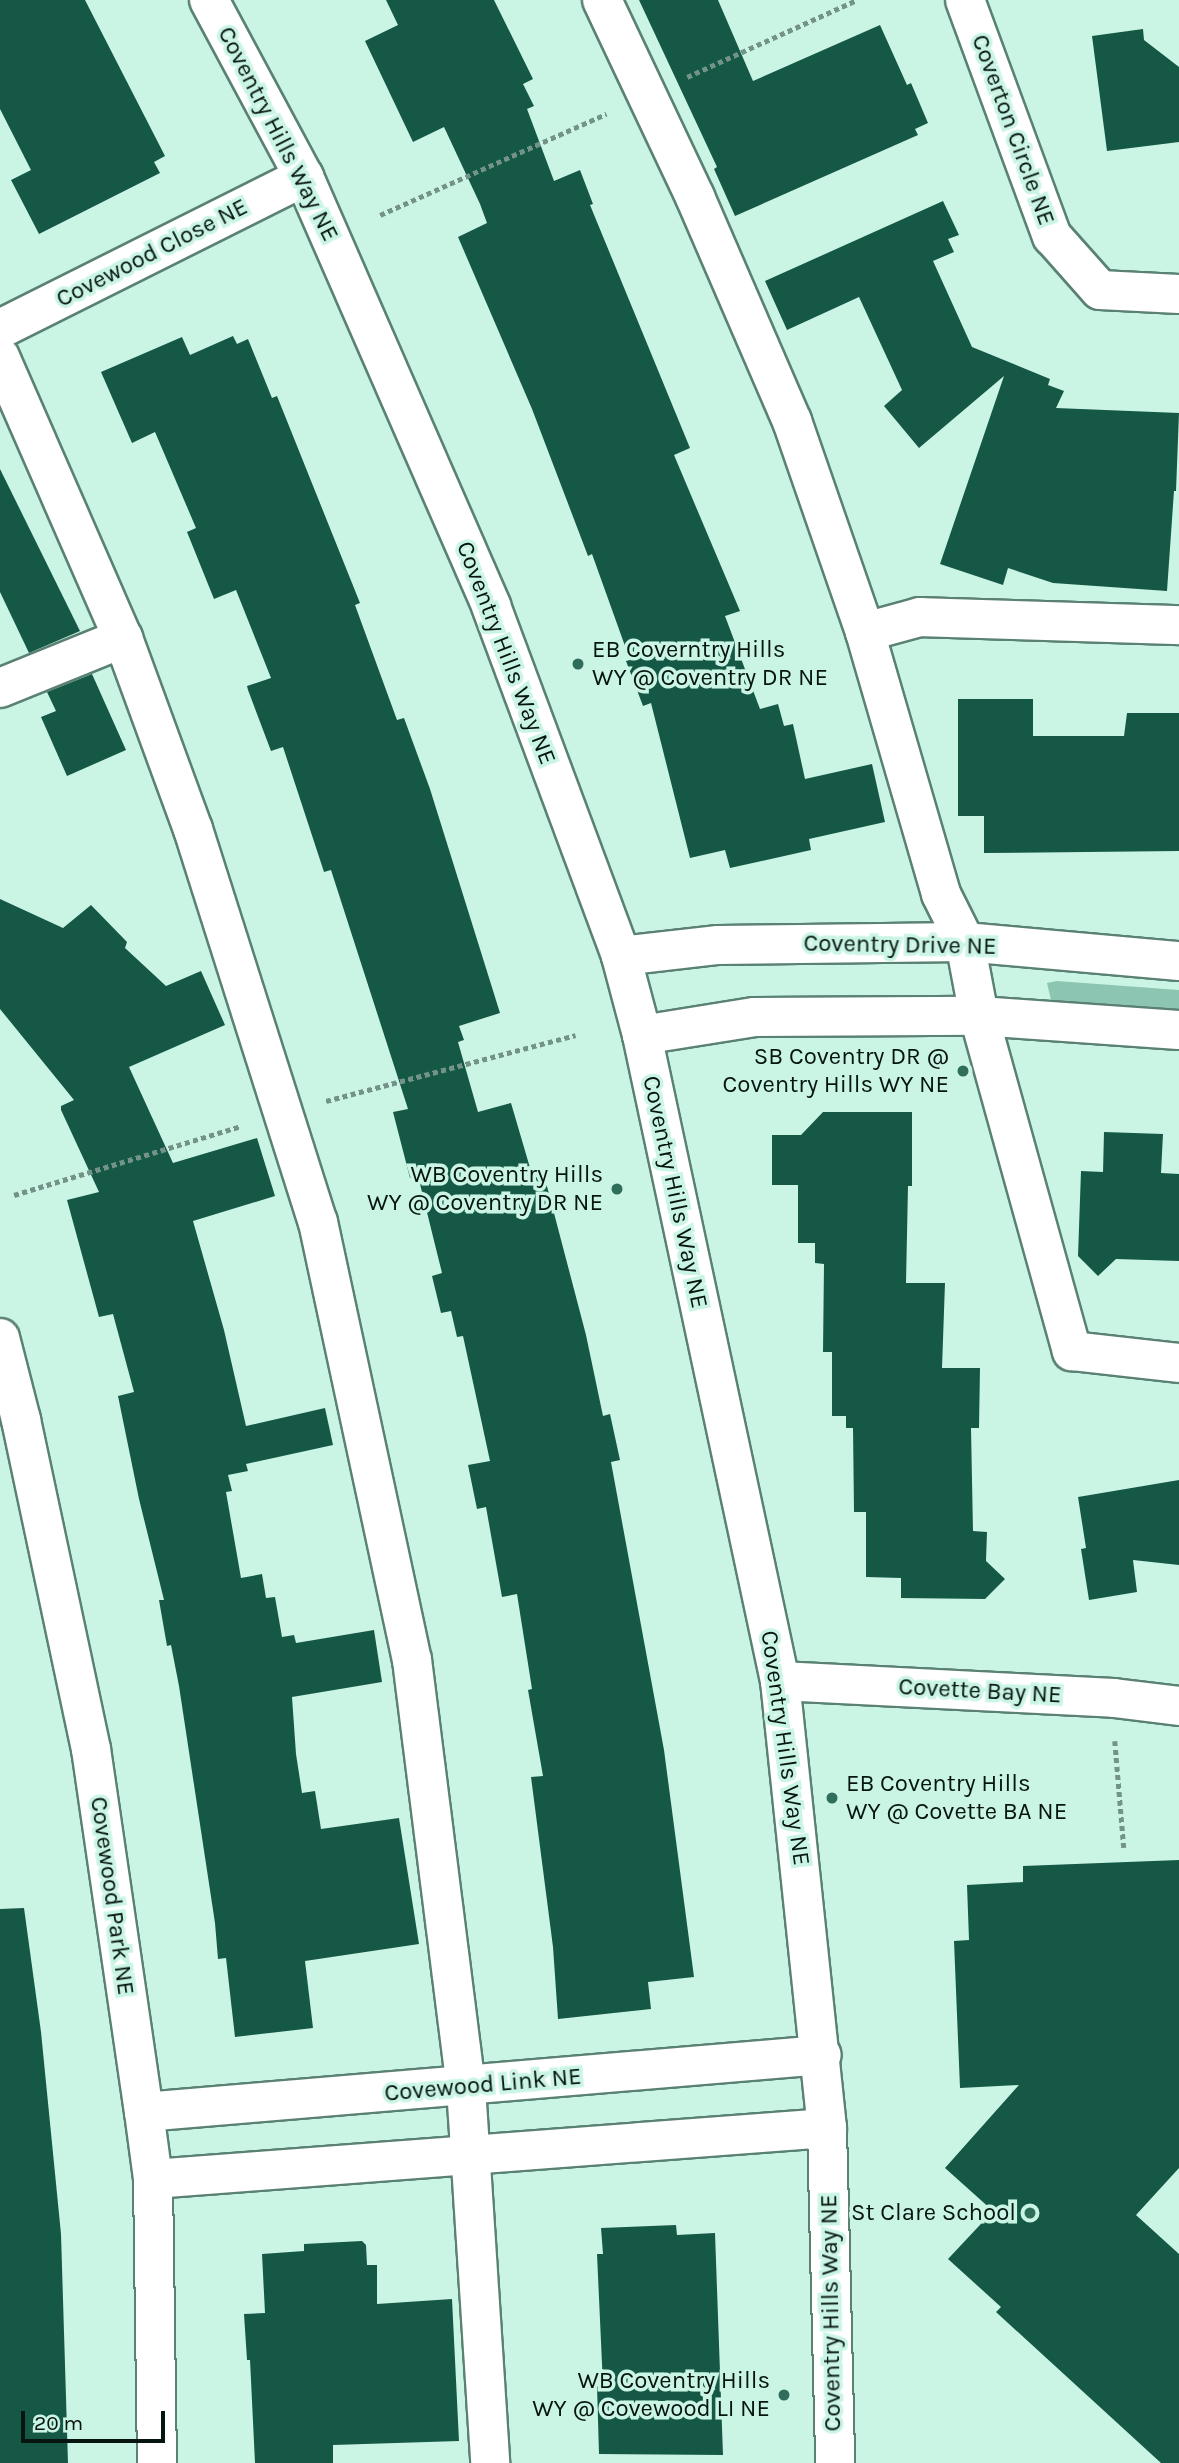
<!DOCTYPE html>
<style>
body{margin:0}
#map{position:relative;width:1179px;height:2463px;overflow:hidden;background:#caf5e5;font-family:Karla,sans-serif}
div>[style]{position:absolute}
.green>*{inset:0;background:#8cc5b1}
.building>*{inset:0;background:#165846}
.path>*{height:4.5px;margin-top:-2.25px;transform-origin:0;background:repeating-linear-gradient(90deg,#749388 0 5px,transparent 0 8.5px)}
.roads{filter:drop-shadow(2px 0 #5a8173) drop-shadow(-2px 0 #5a8173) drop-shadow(0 2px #5a8173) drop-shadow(0 -2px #5a8173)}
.minor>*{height:38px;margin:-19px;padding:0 19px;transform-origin:19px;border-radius:19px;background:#fff}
.dots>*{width:19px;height:19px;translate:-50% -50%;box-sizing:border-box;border:4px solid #caf5e5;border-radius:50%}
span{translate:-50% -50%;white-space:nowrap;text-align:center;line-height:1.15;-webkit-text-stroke:7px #caf5e5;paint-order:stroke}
.street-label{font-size:24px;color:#061510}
.poi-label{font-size:24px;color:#061510}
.left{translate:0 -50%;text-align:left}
.right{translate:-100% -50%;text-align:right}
.scale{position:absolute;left:21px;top:2411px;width:144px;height:32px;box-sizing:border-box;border:4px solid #061510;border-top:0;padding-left:9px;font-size:21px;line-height:24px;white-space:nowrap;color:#061510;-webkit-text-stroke:5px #caf5e5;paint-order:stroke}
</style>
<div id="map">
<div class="green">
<i style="clip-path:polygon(1057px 981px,1179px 990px,1179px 1009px,1051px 1000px,1047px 983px)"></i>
</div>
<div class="building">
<i style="clip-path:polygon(0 0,85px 0,165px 156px,154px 162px,160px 173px,39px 234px,11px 180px,31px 170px,0 109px)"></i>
<i style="clip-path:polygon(386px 0,494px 0,533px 79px,523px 84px,534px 106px,527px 109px,554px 181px,580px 170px,593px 204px,590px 205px,690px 448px,674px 455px,740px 611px,725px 616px,760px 709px,778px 704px,784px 726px,793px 724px,805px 779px,872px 764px,885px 822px,809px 839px,811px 850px,730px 868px,725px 850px,690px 858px,651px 703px,643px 706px,626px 661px,630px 660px,592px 554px,588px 556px,532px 409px,458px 237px,487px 223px,480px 204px,444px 127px,413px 142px,365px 41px,398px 25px)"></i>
<i style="clip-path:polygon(639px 0,718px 0,753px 81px,880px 25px,907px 85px,911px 83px,928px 123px,915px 129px,918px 135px,735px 216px,714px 169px,717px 167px)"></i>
<i style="clip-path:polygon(1143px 29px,1144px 40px,1179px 67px,1179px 142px,1107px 151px,1092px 36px)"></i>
<i style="clip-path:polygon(943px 201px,959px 235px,948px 239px,954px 252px,933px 261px,972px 347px,1050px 379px,1048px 385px,1064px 391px,1056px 408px,1179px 413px,1176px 491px,1174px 491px,1167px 591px,1053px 583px,1008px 568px,1003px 585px,940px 564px,1004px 376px,919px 448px,884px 406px,902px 390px,859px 297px,787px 330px,765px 281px)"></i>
<i style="clip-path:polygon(233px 336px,237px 344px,248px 339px,272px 398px,277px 396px,360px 603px,355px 605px,397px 720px,404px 718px,430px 789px,500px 1013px,459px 1026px,464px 1040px,458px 1042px,478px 1112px,511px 1103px,533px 1178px,544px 1175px,586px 1335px,603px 1416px,610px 1414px,620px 1460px,611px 1462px,664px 1750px,694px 1977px,648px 1982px,651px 2009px,558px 2019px,553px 1947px,531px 1777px,543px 1776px,528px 1690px,532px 1689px,517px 1594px,502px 1597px,486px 1507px,477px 1509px,468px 1465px,490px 1461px,463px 1336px,457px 1337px,451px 1311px,441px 1313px,432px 1276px,442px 1273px,418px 1176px,410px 1178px,393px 1112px,408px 1109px,331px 870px,324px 872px,283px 747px,271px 751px,248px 690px,247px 686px,271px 678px,236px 590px,214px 599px,187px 532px,196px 528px,155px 432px,132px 443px,101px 372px,182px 337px,190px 355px)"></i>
<i style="clip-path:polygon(0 469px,80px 631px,29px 653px,0 592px)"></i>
<i style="clip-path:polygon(92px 674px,126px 750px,67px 776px,41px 717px,56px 711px,47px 692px)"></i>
<i style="clip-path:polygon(958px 699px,1033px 699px,1033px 736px,1124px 736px,1127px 713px,1179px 713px,1179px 851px,984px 853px,984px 816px,958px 816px)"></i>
<i style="clip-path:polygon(0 899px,63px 928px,91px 905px,127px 942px,125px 948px,166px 986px,201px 971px,225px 1025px,129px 1067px,173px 1163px,257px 1138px,275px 1196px,193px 1221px,224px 1330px,246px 1426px,325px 1408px,333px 1445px,246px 1464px,248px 1471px,228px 1475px,232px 1491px,226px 1492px,241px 1578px,262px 1574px,266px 1598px,275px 1597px,282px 1637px,294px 1635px,296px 1643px,374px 1630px,382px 1682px,292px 1697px,296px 1754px,302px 1793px,315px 1791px,321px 1829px,399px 1818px,419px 1944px,305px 1961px,313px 2028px,235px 2037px,226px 1958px,218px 1959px,215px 1923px,179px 1686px,171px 1645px,167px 1646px,159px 1600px,164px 1600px,139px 1499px,118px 1396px,134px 1392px,113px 1314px,99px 1317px,67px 1200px,99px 1192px,61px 1110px,61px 1106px,74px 1100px,0 1009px)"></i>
<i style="clip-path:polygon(823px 1112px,912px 1112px,912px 1186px,908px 1186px,906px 1283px,945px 1283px,942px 1368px,980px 1368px,979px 1428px,971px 1428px,973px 1531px,987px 1532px,986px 1561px,1005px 1579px,985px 1599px,901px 1598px,901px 1578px,866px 1577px,866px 1512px,854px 1512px,853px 1428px,846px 1428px,846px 1416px,832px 1416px,832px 1352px,823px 1352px,824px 1264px,815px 1263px,815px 1243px,798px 1243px,798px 1185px,772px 1185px,772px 1135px,801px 1135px)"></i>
<i style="clip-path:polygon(1104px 1132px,1163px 1134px,1161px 1173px,1179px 1174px,1179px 1261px,1116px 1259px,1098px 1276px,1078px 1256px,1081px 1171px,1103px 1172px)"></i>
<i style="clip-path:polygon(1179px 1480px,1179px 1565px,1133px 1560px,1137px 1592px,1089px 1600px,1081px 1549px,1086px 1548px,1078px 1497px)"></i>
<i style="clip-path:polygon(1179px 1860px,1179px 2168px,1136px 2215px,1179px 2254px,1179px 2463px,1161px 2463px,996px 2312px,1001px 2307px,948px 2259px,993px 2211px,945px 2168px,1019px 2085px,960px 2088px,954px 1941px,969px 1940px,967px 1885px,1023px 1882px,1023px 1866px)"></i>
<i style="clip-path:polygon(24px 1908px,41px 2032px,61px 2234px,68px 2463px,0 2463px,0 1909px)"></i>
<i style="clip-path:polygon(676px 2225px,677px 2235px,715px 2233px,723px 2455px,599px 2454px,597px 2386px,603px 2386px,597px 2254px,603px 2254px,601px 2228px)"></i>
<i style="clip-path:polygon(362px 2241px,366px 2245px,367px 2265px,377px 2265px,377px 2304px,452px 2299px,459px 2441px,333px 2445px,333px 2463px,255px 2463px,250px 2360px,247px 2360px,244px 2314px,265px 2313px,262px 2254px,304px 2251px,304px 2244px)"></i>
</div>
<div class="path">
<i style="left:687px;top:77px;width:187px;rotate:-24.4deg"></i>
<i style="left:380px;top:215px;width:248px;rotate:-24.1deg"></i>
<i style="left:326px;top:1101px;width:258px;rotate:-14.8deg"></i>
<i style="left:14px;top:1195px;width:237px;rotate:-16.9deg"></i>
<i style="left:1115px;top:1741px;width:107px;rotate:85.2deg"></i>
</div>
<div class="roads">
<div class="minor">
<i style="left:209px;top:0;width:201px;rotate:61.8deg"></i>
<i style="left:304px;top:177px;width:468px;rotate:66.4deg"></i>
<i style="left:491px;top:606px;width:373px;rotate:69.6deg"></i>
<i style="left:621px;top:956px;width:82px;rotate:75.1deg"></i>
<i style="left:642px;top:1035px;width:661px;rotate:77.94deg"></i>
<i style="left:780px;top:1681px;width:449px;rotate:84deg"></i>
<i style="left:827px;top:2128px;width:335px;rotate:88.6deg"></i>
<i style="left:602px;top:0;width:218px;rotate:64.7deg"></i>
<i style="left:695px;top:197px;width:244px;rotate:66.6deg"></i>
<i style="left:792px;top:421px;width:223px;rotate:70.9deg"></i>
<i style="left:865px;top:632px;width:273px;rotate:73.8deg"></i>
<i style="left:941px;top:894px;width:54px;rotate:63.4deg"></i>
<i style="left:965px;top:942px;width:75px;rotate:79.3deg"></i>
<i style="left:979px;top:1016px;width:348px;rotate:74.5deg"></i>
<i style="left:1072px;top:1351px;width:108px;rotate:6.4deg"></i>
<i style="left:965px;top:0;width:252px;rotate:69.8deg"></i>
<i style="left:1052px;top:236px;width:72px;rotate:48.4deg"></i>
<i style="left:1100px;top:290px;width:79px;rotate:2.9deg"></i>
<i style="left:0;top:329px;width:340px;rotate:-26.6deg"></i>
<i style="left:0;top:357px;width:307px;rotate:66.4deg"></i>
<i style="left:123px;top:638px;width:203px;rotate:69.9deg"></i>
<i style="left:193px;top:829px;width:412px;rotate:72.4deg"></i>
<i style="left:318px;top:1222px;width:448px;rotate:77.9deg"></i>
<i style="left:412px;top:1660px;width:430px;rotate:82.8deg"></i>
<i style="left:466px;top:2087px;width:377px;rotate:86.3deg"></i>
<i style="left:865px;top:632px;width:57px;rotate:-15.3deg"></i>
<i style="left:920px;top:617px;width:259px;rotate:1.8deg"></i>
<i style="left:0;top:688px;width:133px;rotate:-22.1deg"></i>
<i style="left:621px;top:956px;width:98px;rotate:-6.5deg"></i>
<i style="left:718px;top:945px;width:247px;rotate:-0.7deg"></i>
<i style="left:965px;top:942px;width:215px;rotate:5.1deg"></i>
<i style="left:642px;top:1035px;width:113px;rotate:-9.1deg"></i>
<i style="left:754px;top:1017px;width:225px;rotate:-0.3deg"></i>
<i style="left:979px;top:1016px;width:200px;rotate:4deg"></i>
<i style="left:0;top:1338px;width:85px;rotate:75.6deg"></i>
<i style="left:21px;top:1420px;width:336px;rotate:78deg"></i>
<i style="left:91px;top:1749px;width:367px;rotate:81.7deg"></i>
<i style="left:144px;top:2112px;width:68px;rotate:82.3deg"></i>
<i style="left:153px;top:2179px;width:284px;rotate:89.2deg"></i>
<i style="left:780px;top:1681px;width:334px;rotate:2.9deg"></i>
<i style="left:1114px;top:1698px;width:65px;rotate:7deg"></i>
<i style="left:144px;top:2112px;width:680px;rotate:-4.81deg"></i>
<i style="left:153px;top:2179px;width:676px;rotate:-4.33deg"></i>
</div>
</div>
<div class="dots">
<i style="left:578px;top:664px;background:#2f6e5b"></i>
<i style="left:963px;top:1071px;background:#2f6e5b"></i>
<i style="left:617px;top:1189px;background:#2f6e5b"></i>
<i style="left:832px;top:1798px;background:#2f6e5b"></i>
<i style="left:1030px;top:2213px;background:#2f6e5b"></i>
<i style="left:784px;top:2395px;background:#2f6e5b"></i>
</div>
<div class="street-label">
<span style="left:1013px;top:130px;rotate:70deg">Coverton Circle NE</span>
<span style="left:278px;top:134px;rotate:63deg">Coventry Hills Way NE</span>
<span style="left:152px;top:253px;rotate:-27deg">Covewood Close NE</span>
<span style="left:506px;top:653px;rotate:69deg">Coventry Hills Way NE</span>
<span style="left:900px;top:945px;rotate:1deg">Coventry Drive NE</span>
<span style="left:675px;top:1192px;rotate:78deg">Coventry Hills Way NE</span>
<span style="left:980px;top:1691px;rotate:3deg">Covette Bay NE</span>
<span style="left:785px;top:1748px;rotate:82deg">Coventry Hills Way NE</span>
<span style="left:112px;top:1896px;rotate:82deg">Covewood Park NE</span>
<span style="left:483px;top:2085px;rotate:-5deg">Covewood Link NE</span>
<span style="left:831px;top:2313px;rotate:-91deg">Coventry Hills Way NE</span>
</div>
<div class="poi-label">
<span class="left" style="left:592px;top:664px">EB Coverntry Hills<br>WY @ Coventry DR NE</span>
<span class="right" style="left:949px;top:1071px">SB Coventry DR @<br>Coventry Hills WY NE</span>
<span class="right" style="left:603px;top:1189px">WB Coventry Hills<br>WY @ Coventry DR NE</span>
<span class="left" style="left:846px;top:1798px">EB Coventry Hills<br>WY @ Covette BA NE</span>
<span class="right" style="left:1016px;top:2213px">St Clare School</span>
<span class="right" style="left:770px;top:2395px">WB Coventry Hills<br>WY @ Covewood LI NE</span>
</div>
<div class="scale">20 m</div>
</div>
